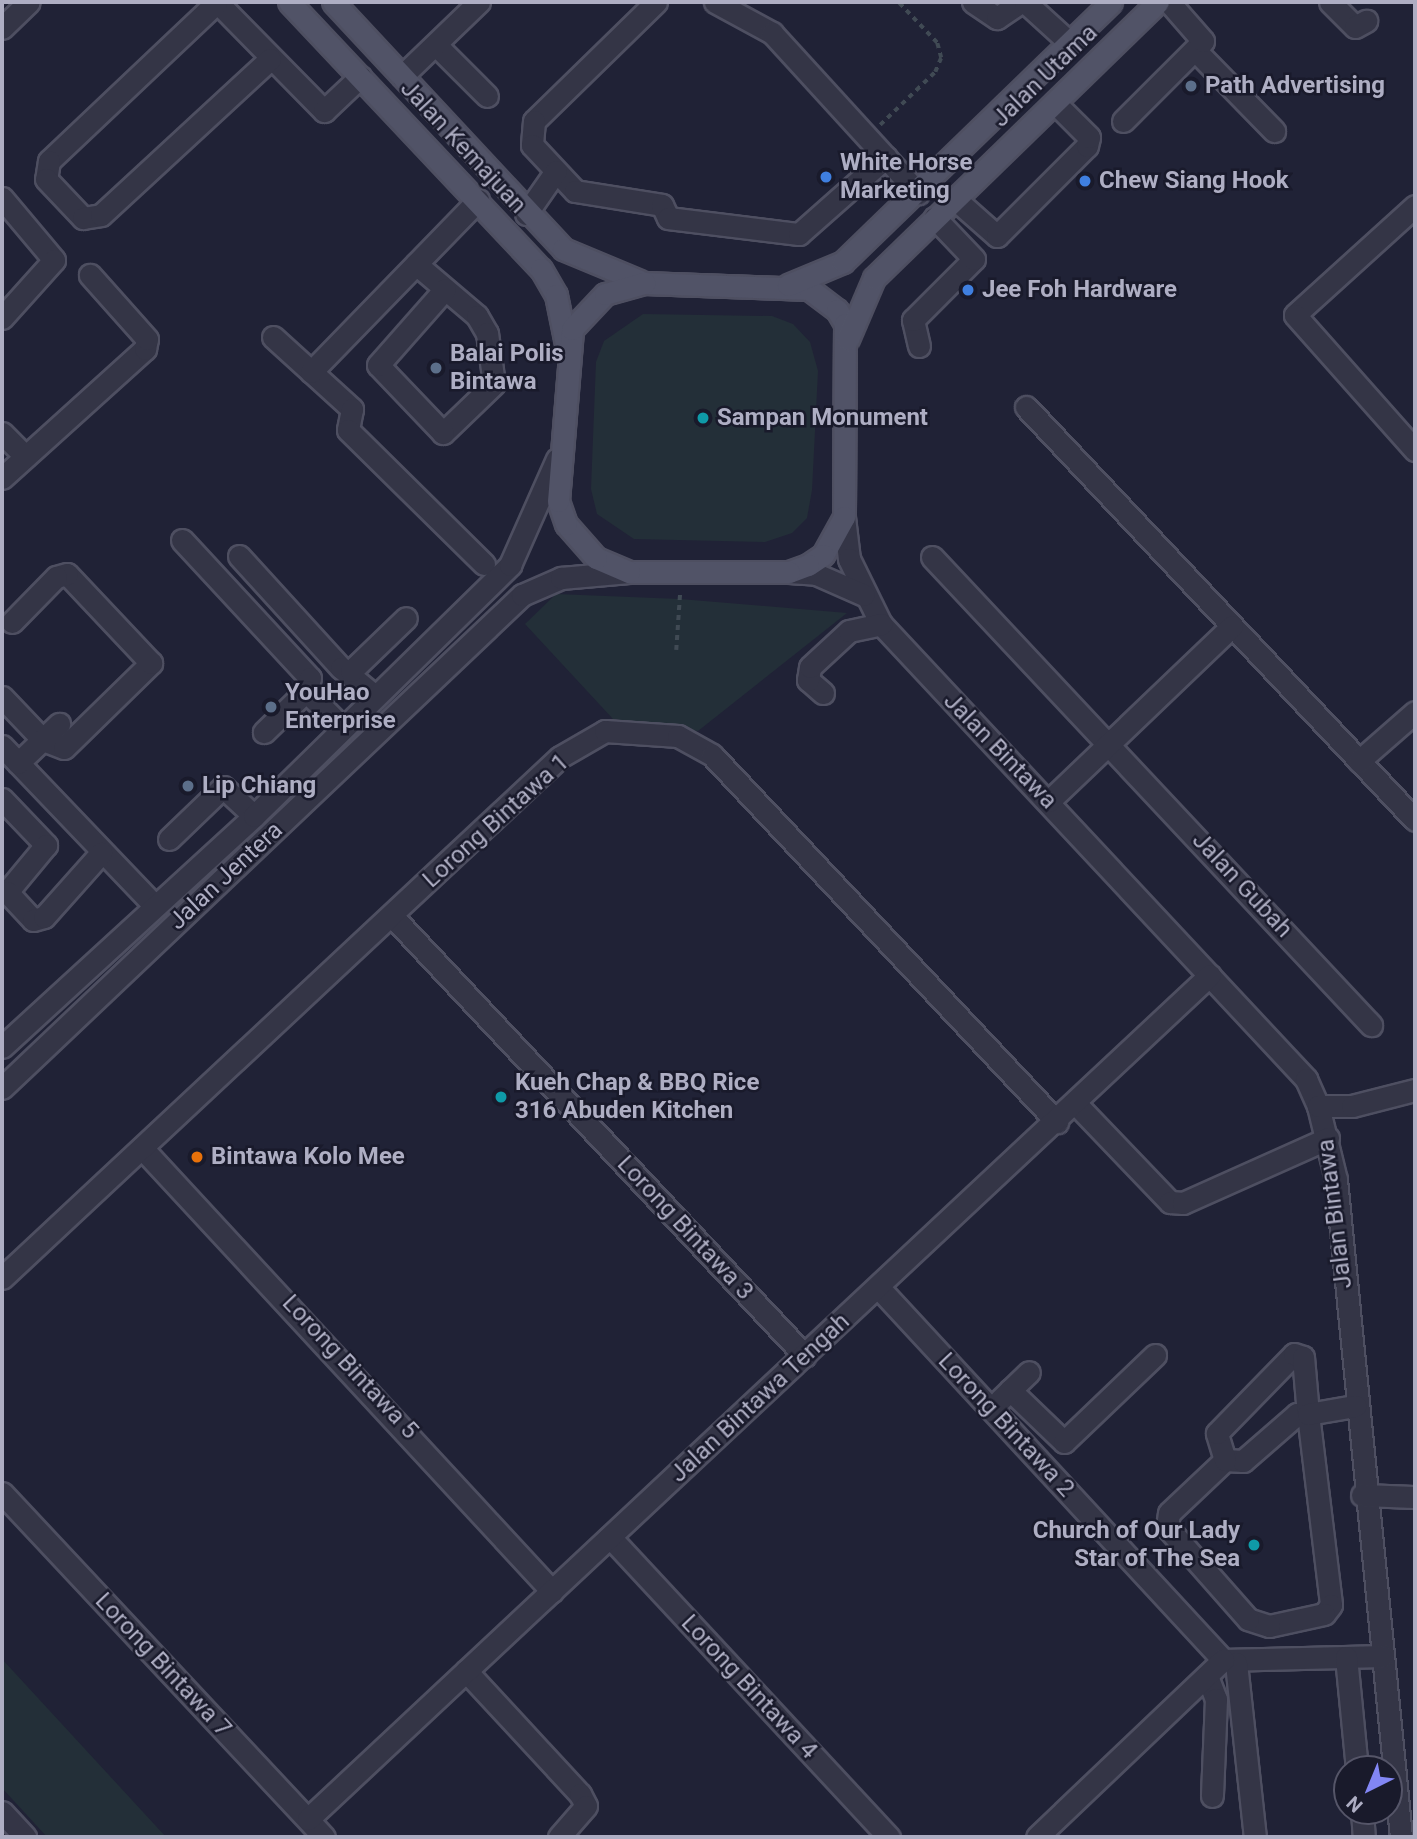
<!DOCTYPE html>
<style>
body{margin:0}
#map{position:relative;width:1417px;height:1839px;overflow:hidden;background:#202236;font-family:Roboto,sans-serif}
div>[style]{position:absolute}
.green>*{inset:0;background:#232f38}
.path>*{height:3.5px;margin-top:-1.75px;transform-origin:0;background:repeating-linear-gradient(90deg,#404a54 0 5px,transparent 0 10px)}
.roads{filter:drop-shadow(2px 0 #4e4f61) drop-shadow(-2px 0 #4e4f61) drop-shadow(0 2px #4e4f61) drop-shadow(0 -2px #4e4f61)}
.minor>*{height:21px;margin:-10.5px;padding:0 10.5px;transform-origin:10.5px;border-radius:10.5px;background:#343546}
.major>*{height:21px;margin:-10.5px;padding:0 10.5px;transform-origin:10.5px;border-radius:10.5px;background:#515367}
.dots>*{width:19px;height:19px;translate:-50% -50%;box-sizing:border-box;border:4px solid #191a2b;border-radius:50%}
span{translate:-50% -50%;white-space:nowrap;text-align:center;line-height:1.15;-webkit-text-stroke:5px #191a2b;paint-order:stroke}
.street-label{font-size:24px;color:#aeaec3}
.poi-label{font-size:24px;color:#aeaec3;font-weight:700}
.left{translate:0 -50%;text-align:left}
.right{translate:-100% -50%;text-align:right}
.frame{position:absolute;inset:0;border:4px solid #aeaec3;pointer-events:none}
.north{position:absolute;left:1333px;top:1755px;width:70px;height:70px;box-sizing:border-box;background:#191a2b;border:2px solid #555568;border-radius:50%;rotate:223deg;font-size:19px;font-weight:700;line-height:28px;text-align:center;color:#aeaec3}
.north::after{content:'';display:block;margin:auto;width:24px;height:32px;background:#8286f4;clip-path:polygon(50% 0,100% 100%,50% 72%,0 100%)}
</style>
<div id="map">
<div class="green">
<i style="clip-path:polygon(643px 314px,772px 316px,793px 324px,810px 342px,818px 371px,812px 490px,807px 518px,792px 533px,765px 542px,634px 539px,597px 514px,591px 489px,596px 362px,604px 341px)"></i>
<i style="clip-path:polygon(556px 594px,680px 599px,847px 613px,698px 731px,613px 719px,525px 624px)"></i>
<i style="clip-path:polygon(2px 1659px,166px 1837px,47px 1837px,2px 1788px)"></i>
</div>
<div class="path">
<i style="left:880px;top:125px;width:76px;rotate:-43.9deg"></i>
<i style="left:935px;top:72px;width:15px;rotate:-67deg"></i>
<i style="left:941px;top:58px;width:16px;rotate:-105deg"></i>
<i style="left:937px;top:43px;width:57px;rotate:-133.6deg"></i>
<i style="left:676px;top:650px;width:59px;rotate:-86.1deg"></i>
</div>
<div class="roads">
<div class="minor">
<i style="left:217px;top:2px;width:153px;rotate:45.5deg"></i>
<i style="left:324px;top:111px;width:50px;rotate:-43.4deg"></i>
<i style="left:656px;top:2px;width:170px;rotate:135.7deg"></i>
<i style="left:534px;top:121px;width:24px;rotate:95deg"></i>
<i style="left:532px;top:145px;width:63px;rotate:46.9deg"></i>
<i style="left:575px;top:191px;width:88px;rotate:9.1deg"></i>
<i style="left:662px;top:205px;width:14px;rotate:65deg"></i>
<i style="left:668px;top:218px;width:132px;rotate:7deg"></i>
<i style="left:799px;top:234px;width:116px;rotate:-41.5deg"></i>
<i style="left:715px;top:2px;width:65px;rotate:28.5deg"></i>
<i style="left:772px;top:33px;width:217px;rotate:47.6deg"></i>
<i style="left:973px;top:2px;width:29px;rotate:34deg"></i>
<i style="left:997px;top:18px;width:29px;rotate:-34deg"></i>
<i style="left:1025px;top:2px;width:59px;rotate:42.3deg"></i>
<i style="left:1330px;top:2px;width:35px;rotate:45deg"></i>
<i style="left:1355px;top:27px;width:13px;rotate:-29deg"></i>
<i style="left:216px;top:3px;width:230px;rotate:136.6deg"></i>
<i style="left:49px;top:161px;width:18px;rotate:99deg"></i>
<i style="left:46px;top:179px;width:54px;rotate:46.5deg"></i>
<i style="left:83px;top:218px;width:18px;rotate:-9deg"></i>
<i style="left:101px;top:215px;width:230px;rotate:-42.7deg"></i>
<i style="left:2px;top:28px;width:37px;rotate:-44deg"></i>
<i style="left:436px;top:45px;width:72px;rotate:45deg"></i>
<i style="left:1196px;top:51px;width:112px;rotate:45.7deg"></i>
<i style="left:402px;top:76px;width:107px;rotate:-43.9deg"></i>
<i style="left:1123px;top:121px;width:113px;rotate:-45deg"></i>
<i style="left:1203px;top:41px;width:52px;rotate:-131.1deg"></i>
<i style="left:2px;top:198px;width:81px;rotate:50deg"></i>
<i style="left:54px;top:260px;width:78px;rotate:131.9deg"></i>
<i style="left:955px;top:199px;width:56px;rotate:41.4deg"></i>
<i style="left:997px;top:236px;width:127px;rotate:-45deg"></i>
<i style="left:1087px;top:146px;width:9px;rotate:-77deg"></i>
<i style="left:1089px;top:137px;width:48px;rotate:-135deg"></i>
<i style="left:1415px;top:206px;width:162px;rotate:137.8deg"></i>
<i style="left:1295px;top:315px;width:181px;rotate:48.4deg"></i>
<i style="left:526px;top:214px;width:52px;rotate:-55.1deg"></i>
<i style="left:416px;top:264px;width:80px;rotate:40.4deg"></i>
<i style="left:477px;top:316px;width:20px;rotate:60deg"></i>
<i style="left:487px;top:333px;width:51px;rotate:82.2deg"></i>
<i style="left:494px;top:384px;width:71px;rotate:136.1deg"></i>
<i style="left:443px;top:433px;width:94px;rotate:-133.7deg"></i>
<i style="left:378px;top:365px;width:101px;rotate:-48.6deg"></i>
<i style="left:273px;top:337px;width:107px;rotate:42.3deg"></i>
<i style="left:352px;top:409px;width:21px;rotate:101deg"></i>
<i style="left:348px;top:430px;width:191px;rotate:44.6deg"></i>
<i style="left:919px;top:346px;width:27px;rotate:-103deg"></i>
<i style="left:913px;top:320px;width:86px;rotate:-45deg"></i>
<i style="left:974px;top:259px;width:57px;rotate:-133.6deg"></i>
<i style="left:311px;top:372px;width:240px;rotate:-45.8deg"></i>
<i style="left:1026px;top:407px;width:567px;rotate:46.71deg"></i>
<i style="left:2px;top:433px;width:33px;rotate:45deg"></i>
<i style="left:2px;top:478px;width:193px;rotate:-42.1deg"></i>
<i style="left:145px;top:349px;width:10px;rotate:-79deg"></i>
<i style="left:147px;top:339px;width:86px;rotate:-131.7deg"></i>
<i style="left:844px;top:517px;width:42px;rotate:83.2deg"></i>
<i style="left:849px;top:559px;width:72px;rotate:63.8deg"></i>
<i style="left:881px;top:624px;width:623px;rotate:46.95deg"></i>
<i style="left:1306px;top:1079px;width:30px;rotate:66deg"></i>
<i style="left:1318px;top:1106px;width:76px;rotate:76.3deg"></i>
<i style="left:1336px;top:1180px;width:660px;rotate:84.35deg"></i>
<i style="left:182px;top:540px;width:188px;rotate:47.2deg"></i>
<i style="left:310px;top:678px;width:14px;rotate:107deg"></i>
<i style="left:306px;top:691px;width:59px;rotate:135.7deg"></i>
<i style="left:239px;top:556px;width:151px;rotate:47.7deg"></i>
<i style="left:341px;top:668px;width:44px;rotate:39.5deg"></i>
<i style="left:932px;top:557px;width:642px;rotate:46.83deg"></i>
<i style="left:789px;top:572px;width:27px;rotate:4deg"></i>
<i style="left:816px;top:574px;width:52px;rotate:23.6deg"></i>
<i style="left:351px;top:671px;width:76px;rotate:-43.9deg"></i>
<i style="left:306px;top:691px;width:51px;rotate:45deg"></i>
<i style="left:823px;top:693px;width:20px;rotate:-139deg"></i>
<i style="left:808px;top:680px;width:13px;rotate:-81deg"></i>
<i style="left:810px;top:667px;width:53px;rotate:-42.7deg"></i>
<i style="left:849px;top:631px;width:33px;rotate:-12deg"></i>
<i style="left:2px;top:697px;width:59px;rotate:46.4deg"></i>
<i style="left:43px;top:740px;width:22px;rotate:21deg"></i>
<i style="left:64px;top:748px;width:122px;rotate:-44.3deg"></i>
<i style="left:151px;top:663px;width:122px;rotate:-133.3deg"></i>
<i style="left:67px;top:574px;width:11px;rotate:165deg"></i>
<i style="left:56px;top:577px;width:63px;rotate:134.4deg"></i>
<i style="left:2px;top:746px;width:221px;rotate:46.3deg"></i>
<i style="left:1359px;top:761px;width:74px;rotate:-41.2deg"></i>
<i style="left:18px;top:763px;width:57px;rotate:-43.6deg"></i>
<i style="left:2px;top:799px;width:64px;rotate:46.3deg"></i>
<i style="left:46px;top:845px;width:61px;rotate:129.7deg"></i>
<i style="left:7px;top:892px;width:38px;rotate:47deg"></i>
<i style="left:33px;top:920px;width:11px;rotate:-15deg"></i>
<i style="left:44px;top:917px;width:86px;rotate:-48.3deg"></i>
<i style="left:1049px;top:801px;width:253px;rotate:-43.7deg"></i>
<i style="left:169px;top:839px;width:75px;rotate:-43.9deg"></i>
<i style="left:223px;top:787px;width:42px;rotate:43.1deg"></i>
<i style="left:392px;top:916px;width:603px;rotate:46.81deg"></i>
<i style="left:2px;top:1047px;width:342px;rotate:-42.5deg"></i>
<i style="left:254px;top:816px;width:359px;rotate:-44.4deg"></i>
<i style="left:510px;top:565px;width:116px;rotate:-66.1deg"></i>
<i style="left:2px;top:1088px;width:717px;rotate:-43.47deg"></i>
<i style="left:522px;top:595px;width:43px;rotate:-23.6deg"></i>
<i style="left:561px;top:578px;width:68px;rotate:-5deg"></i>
<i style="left:1076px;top:1104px;width:136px;rotate:46.2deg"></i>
<i style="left:1170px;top:1202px;width:13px;rotate:4deg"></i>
<i style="left:1183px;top:1203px;width:159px;rotate:-24.1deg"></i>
<i style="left:1318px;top:1106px;width:34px"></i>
<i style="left:1352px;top:1106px;width:65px;rotate:-14.3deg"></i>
<i style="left:142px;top:1148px;width:604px;rotate:47.22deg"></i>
<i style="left:2px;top:1278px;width:763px;rotate:-43.04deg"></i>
<i style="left:560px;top:757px;width:52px;rotate:-30deg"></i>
<i style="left:605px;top:731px;width:73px;rotate:3.9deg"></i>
<i style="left:678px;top:736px;width:39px;rotate:29deg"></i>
<i style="left:712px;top:755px;width:504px;rotate:46.77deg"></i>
<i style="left:879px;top:1288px;width:507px;rotate:47.24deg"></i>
<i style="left:1223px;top:1660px;width:160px;rotate:-1.4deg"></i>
<i style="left:1010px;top:1390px;width:75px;rotate:43.9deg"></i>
<i style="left:1064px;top:1442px;width:126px;rotate:-43.7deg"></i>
<i style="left:1000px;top:1400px;width:40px;rotate:-44deg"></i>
<i style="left:1297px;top:1414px;width:11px"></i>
<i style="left:1308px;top:1414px;width:192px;rotate:83.1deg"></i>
<i style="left:1331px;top:1605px;width:11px;rotate:128deg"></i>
<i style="left:1324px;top:1614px;width:56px;rotate:167.7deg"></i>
<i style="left:1269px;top:1626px;width:22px;rotate:-162deg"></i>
<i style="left:1248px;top:1619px;width:123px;rotate:-131.4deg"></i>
<i style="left:1167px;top:1527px;width:14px;rotate:-82deg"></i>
<i style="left:1169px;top:1513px;width:77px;rotate:-43.4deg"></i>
<i style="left:1225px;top:1460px;width:18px;rotate:3deg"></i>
<i style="left:1243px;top:1461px;width:72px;rotate:-41deg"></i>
<i style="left:1225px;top:1460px;width:28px;rotate:-107deg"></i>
<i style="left:1217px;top:1433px;width:110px;rotate:-45.7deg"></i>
<i style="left:1294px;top:1354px;width:9px;rotate:18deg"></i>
<i style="left:1303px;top:1357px;width:57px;rotate:85deg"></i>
<i style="left:1308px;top:1414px;width:48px;rotate:-9.7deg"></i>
<i style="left:2px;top:1493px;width:471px;rotate:46.9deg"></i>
<i style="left:1362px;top:1495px;width:53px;rotate:2.2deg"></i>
<i style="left:610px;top:1537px;width:410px;rotate:47.1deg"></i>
<i style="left:1346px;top:1657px;width:113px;rotate:84.4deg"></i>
<i style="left:1236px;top:1663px;width:175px;rotate:83.8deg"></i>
<i style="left:466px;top:1671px;width:168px;rotate:47.2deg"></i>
<i style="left:580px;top:1794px;width:13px;rotate:63deg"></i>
<i style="left:586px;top:1806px;width:41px;rotate:131.1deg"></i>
<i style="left:1207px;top:1676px;width:25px;rotate:69deg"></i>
<i style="left:1216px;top:1699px;width:97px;rotate:92.4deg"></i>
<i style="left:1362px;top:1811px;width:26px;rotate:86deg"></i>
<i style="left:2px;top:1812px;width:34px;rotate:47deg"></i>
<i style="left:308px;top:1819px;width:1235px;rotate:-43.1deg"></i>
<i style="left:1037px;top:1837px;width:257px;rotate:-43.6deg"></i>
</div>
<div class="major">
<i style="left:289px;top:2px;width:367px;rotate:46.7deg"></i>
<i style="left:541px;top:269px;width:30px;rotate:60deg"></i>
<i style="left:556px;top:295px;width:50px;rotate:78.5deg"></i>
<i style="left:333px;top:2px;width:338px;rotate:47deg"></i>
<i style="left:563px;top:249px;width:83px;rotate:22.6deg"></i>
<i style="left:644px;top:283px;width:165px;rotate:2.1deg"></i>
<i style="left:809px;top:289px;width:35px;rotate:37deg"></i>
<i style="left:837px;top:310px;width:16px;rotate:60deg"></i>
<i style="left:845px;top:324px;width:193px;rotate:90.3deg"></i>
<i style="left:844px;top:517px;width:43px;rotate:118.9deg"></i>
<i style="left:823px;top:555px;width:18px;rotate:146deg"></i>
<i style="left:808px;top:565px;width:20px;rotate:160deg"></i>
<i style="left:789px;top:572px;width:160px;rotate:180deg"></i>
<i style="left:629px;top:572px;width:36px;rotate:-157deg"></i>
<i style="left:596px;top:558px;width:45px;rotate:-131.4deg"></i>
<i style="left:566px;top:524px;width:24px;rotate:-109deg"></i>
<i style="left:558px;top:501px;width:173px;rotate:-85.3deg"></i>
<i style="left:572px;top:329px;width:48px;rotate:-46.7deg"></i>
<i style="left:605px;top:294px;width:41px;rotate:-15.8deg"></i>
<i style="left:788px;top:285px;width:60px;rotate:-22.7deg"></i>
<i style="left:843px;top:262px;width:373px;rotate:-44.1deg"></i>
<i style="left:848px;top:339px;width:66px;rotate:-66.9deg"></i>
<i style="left:874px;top:278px;width:396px;rotate:-44.2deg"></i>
</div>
</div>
<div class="dots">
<i style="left:1191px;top:86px;background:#5c6f8a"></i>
<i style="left:826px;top:177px;background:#3f7fe0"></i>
<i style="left:1085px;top:181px;background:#3f7fe0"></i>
<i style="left:968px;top:290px;background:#3f7fe0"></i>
<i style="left:436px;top:368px;background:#5c6f8a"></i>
<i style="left:703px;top:418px;background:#0f9aa8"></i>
<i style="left:271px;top:707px;background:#5c6f8a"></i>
<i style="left:188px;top:786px;background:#5c6f8a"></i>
<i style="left:501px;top:1097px;background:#0f9aa8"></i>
<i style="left:197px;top:1157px;background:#e8710a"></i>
<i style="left:1254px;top:1545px;background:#0f9aa8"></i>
</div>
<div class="street-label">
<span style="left:1045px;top:76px;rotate:-44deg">Jalan Utama</span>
<span style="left:463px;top:147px;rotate:47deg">Jalan Kemajuan</span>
<span style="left:1000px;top:751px;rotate:46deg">Jalan Bintawa</span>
<span style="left:496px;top:821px;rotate:-42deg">Lorong Bintawa 1</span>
<span style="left:226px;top:876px;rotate:-43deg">Jalan Jentera</span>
<span style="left:1242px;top:885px;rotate:47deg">Jalan Gubah</span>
<span style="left:1335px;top:1214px;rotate:-97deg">Jalan Bintawa</span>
<span style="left:685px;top:1228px;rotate:47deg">Lorong Bintawa 3</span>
<span style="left:350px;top:1367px;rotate:47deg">Lorong Bintawa 5</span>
<span style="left:760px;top:1398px;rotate:-43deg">Jalan Bintawa Tengah</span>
<span style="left:1006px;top:1425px;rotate:47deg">Lorong Bintawa 2</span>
<span style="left:163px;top:1665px;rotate:47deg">Lorong Bintawa 7</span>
<span style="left:749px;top:1687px;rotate:47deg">Lorong Bintawa 4</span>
</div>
<div class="poi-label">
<span class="left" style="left:1205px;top:86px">Path Advertising</span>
<span class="left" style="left:840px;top:177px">White Horse<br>Marketing</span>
<span class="left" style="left:1099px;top:181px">Chew Siang Hook</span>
<span class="left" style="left:982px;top:290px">Jee Foh Hardware</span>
<span class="left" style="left:450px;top:368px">Balai Polis<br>Bintawa</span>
<span class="left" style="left:717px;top:418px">Sampan Monument</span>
<span class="left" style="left:285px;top:707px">YouHao<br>Enterprise</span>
<span class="left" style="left:202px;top:786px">Lip Chiang</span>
<span class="left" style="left:515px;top:1097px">Kueh Chap &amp; BBQ Rice<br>316 Abuden Kitchen</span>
<span class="left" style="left:211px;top:1157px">Bintawa Kolo Mee</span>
<span class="right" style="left:1240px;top:1545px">Church of Our Lady<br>Star of The Sea</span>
</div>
<div class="frame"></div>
<div class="north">N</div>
</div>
